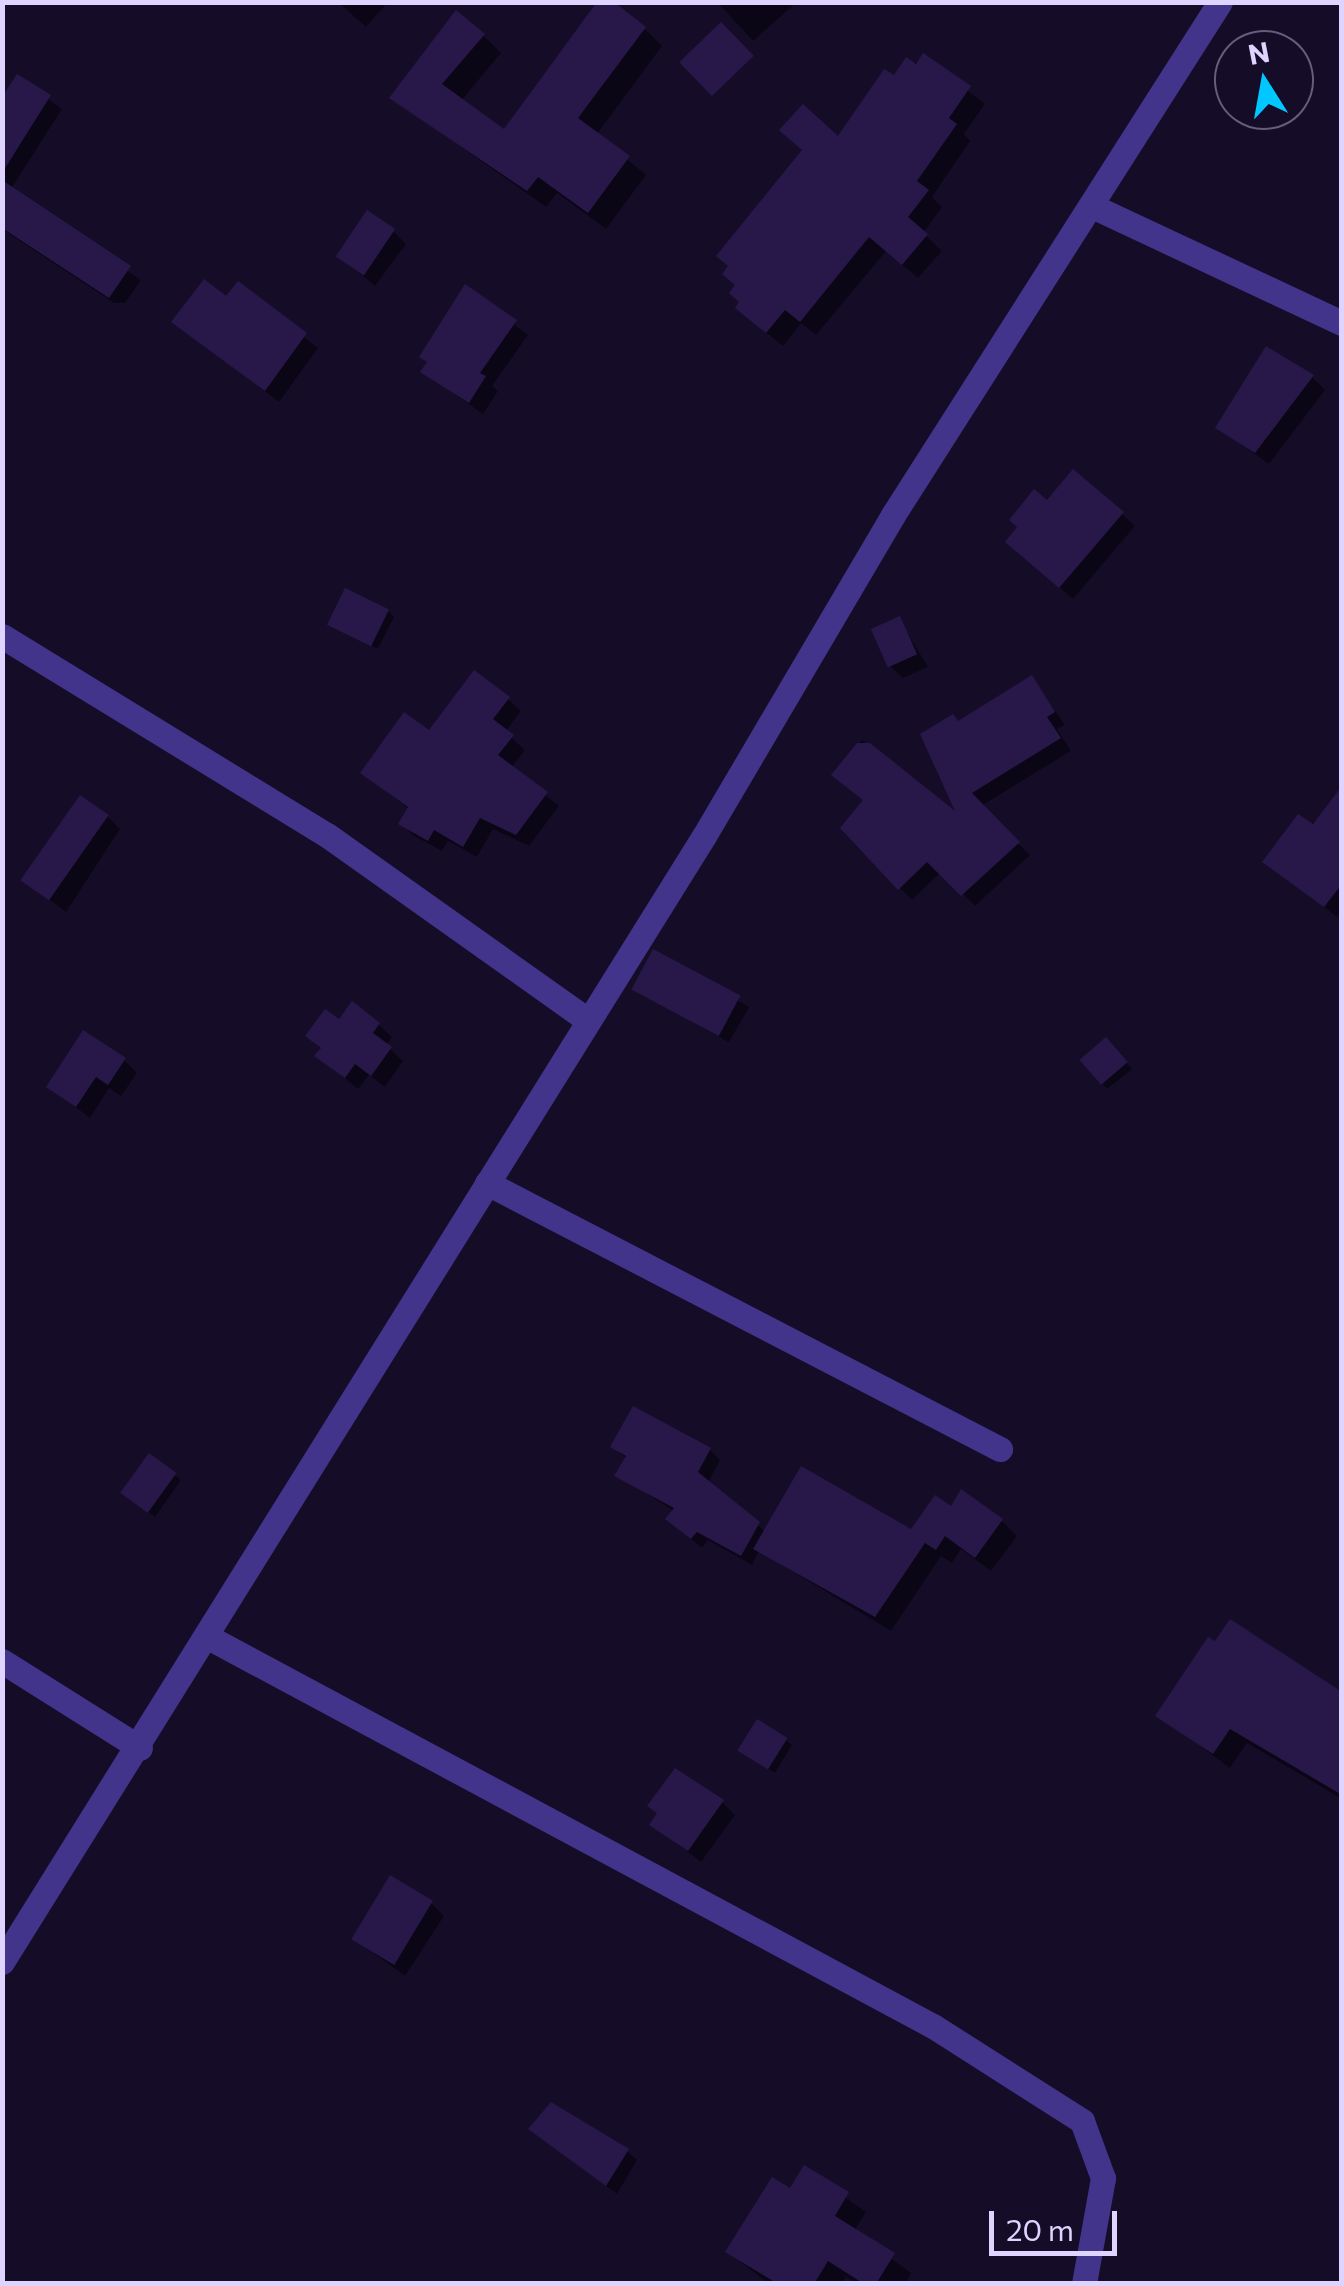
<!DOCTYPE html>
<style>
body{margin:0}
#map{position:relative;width:1344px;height:2286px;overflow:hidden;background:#150d28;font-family:Commissioner,sans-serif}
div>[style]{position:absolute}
.shadow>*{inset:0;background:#0007;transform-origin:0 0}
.building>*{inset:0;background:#28184a;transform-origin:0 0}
.minor>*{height:25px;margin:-12.5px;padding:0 12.5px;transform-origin:12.5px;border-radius:12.5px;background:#42348b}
span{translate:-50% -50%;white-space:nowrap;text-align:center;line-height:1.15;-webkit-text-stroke:8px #150d28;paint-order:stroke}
.frame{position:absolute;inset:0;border:5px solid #ded4ff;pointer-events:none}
.north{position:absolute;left:1214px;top:30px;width:100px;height:100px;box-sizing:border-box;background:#150d28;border:2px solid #655d7e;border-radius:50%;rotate:349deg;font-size:28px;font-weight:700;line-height:40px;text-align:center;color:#ded4ff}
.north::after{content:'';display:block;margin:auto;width:35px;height:45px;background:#00c7ff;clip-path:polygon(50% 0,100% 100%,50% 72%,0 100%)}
.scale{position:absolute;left:989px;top:2211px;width:128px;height:45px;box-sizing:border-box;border:5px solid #ded4ff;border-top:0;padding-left:12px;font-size:30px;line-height:35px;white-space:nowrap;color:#ded4ff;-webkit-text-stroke:8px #150d28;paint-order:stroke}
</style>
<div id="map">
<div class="shadow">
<i style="clip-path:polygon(338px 2px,388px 2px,366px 27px)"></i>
<i style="clip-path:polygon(717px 2px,797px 2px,753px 41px)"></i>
<i style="clip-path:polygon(645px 29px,662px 46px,597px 134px,646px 175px,606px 229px,557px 193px,546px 207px,392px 98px,484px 36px,501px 53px,461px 101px,504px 133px)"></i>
<i style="clip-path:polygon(924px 57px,985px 104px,964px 134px,970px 141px,932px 197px,942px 207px,923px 233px,942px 251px,918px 278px,886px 251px,816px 335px,801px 323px,783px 346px,753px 322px,894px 79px)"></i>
<i style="clip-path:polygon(18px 78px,62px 109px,11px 189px,141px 280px,125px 303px,114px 303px,2px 229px,2px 102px)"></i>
<i style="clip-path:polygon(393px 231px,406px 244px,375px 286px,338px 255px)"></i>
<i style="clip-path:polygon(238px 285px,318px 348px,279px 402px,174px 322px,227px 300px)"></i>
<i style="clip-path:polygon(466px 288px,528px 335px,492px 386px,498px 391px,483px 414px,423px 372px,429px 364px,422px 357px)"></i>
<i style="clip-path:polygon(1312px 377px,1325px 390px,1269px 464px,1218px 428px)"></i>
<i style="clip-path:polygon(1047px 503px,1122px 514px,1135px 526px,1073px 599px,1021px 555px)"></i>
<i style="clip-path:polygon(388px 611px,394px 617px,378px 649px,331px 625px)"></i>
<i style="clip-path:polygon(899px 619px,928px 667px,903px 678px,890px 666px)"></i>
<i style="clip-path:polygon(1032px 679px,1065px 725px,1057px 729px,1071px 751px,981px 806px,1030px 855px,975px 906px,941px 872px,912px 900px,843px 828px,865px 801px,835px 775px,862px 740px,962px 820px,959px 723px)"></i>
<i style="clip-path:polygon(508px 699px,521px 711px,505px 732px,525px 750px,511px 768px,559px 806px,529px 846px,493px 829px,477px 857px,448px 841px,442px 851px,414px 836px,401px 823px,409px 809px,363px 773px)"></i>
<i style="clip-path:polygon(1342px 798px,1342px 910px,1337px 917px,1266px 862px)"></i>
<i style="clip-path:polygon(108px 817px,120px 829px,66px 912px,26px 882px)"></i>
<i style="left:654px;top:952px;width:110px;height:41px;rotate:30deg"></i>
<i style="clip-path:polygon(339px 1022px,379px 1025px,392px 1037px,386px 1045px,403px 1061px,385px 1087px,369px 1075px,358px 1089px,318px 1056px,322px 1050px,308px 1036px)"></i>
<i style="clip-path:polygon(1106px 1040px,1132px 1069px,1107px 1089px,1102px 1083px)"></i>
<i style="clip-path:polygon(124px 1060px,137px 1073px,121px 1096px,109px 1088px,90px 1118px,49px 1087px)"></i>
<i style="clip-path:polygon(614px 1447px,710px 1450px,720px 1460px,708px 1483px,766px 1532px,911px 1532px,951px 1509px,1002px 1521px,1017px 1536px,991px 1571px,961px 1549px,952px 1563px,941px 1556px,891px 1631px,759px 1551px,752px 1565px,708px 1540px,702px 1548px,679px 1529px,674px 1511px,617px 1475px,627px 1459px)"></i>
<i style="clip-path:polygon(175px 1475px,181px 1480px,155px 1517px,129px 1498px)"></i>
<i style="clip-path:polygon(1342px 1694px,1342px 1799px,1247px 1743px,1230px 1768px,1158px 1715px)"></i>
<i style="clip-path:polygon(786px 1740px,792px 1745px,775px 1773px,746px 1755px)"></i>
<i style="clip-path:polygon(722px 1802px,735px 1815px,701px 1862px,652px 1824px)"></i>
<i style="clip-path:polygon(431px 1903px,444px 1916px,405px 1976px,353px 1938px)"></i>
<i style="clip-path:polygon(541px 2138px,627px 2151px,637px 2160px,617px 2194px)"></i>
<i style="clip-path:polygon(805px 2169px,866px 2212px,854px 2231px,911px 2273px,905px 2284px,857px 2284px,846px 2277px,842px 2284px,769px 2284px,728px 2252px,791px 2191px)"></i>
</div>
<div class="building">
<i style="clip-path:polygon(597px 2px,614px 2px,646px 27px,578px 118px,630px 156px,588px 213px,538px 177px,527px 191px,389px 98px,456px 10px,485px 34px,442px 84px,504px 129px)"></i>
<i style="left:721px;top:22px;width:47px;height:58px;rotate:46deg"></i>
<i style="clip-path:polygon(923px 53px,971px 86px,949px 118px,957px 124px,917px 181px,929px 190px,908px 217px,928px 234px,902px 265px,869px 237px,800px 322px,785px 310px,766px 333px,735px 308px,739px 302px,729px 293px,735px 285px,722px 274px,728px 266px,716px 256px,802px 150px,779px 130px,803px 104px,838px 136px,884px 69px,894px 75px,906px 57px,916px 64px)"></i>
<i style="clip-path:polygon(17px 74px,51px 95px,2px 173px,2px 97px)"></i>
<i style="clip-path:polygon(2px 180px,131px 266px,109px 298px,2px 228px)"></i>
<i style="left:367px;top:210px;width:34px;height:56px;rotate:34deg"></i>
<i style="clip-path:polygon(204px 279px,226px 296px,238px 281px,307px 333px,265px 391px,171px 322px)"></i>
<i style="clip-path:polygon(465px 284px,517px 320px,480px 373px,486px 376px,469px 403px,420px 372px,427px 362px,419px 357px)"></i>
<i style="clip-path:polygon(1266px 346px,1314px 375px,1255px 453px,1215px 428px)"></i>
<i style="clip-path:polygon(1073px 469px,1124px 512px,1059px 588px,1005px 542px,1017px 527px,1009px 520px,1034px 489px,1047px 500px)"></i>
<i style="left:345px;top:588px;width:49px;height:41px;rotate:26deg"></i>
<i style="left:900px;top:616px;width:42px;height:32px;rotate:66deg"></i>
<i style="clip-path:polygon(474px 670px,510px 697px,493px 719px,514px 735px,498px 755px,548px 792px,516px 835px,480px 818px,463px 847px,434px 830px,428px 841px,398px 824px,408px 807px,360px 773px,404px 712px,429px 730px)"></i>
<i style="clip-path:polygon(1032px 675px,1055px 712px,1047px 717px,1061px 738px,972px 793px,1020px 842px,961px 896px,927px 862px,898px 890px,840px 828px,863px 800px,831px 775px,857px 743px,870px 743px,955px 811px,920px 734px,953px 714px,958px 721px)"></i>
<i style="clip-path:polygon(1342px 786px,1342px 884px,1324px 907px,1262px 862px,1298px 814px,1313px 824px)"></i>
<i style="left:80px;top:795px;width:35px;height:104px;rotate:35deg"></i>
<i style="left:653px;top:949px;width:99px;height:46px;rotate:28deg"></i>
<i style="clip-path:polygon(352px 1001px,380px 1023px,373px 1033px,392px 1047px,371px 1076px,355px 1064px,345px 1078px,314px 1056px,321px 1048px,305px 1036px,325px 1009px,339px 1019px)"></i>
<i style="clip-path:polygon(83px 1030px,126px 1058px,108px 1085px,96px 1077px,76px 1107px,46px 1087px)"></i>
<i style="left:1106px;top:1037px;width:33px;height:35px;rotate:49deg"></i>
<i style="clip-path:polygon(633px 1406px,711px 1448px,698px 1472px,760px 1522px,741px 1556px,697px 1532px,691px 1539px,665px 1519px,674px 1508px,614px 1476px,626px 1456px,610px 1447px)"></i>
<i style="left:149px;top:1453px;width:34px;height:49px;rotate:36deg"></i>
<i style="clip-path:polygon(801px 1466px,911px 1529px,935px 1495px,951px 1506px,961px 1489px,1003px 1519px,975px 1558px,945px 1536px,936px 1550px,925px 1543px,875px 1617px,753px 1549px)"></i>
<i style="clip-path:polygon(1230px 1619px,1342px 1692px,1342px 1795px,1230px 1729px,1213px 1754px,1155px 1716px,1208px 1637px,1215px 1641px)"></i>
<i style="left:757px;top:1719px;width:36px;height:37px;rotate:32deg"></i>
<i style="clip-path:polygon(675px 1768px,724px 1800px,688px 1851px,649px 1825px,657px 1813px,647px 1806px)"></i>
<i style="left:390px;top:1875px;width:50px;height:75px;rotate:31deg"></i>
<i style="clip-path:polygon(551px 2102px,629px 2149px,606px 2186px,528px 2129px)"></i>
<i style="clip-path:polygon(804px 2165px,849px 2192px,835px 2216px,895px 2253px,876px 2284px,864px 2284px,828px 2261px,814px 2284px,778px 2284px,725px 2252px,772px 2177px,790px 2188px)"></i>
</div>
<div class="minor">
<i style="left:1092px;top:206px;width:276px;rotate:25.1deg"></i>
<i style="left:2px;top:636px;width:381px;rotate:31.5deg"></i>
<i style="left:327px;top:835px;width:319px;rotate:35.4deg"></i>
<i style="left:487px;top:1183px;width:578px;rotate:27.41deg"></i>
<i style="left:208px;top:1637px;width:823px;rotate:28.22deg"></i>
<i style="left:933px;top:2026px;width:177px;rotate:32.5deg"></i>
<i style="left:1082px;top:2121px;width:61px;rotate:69.8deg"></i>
<i style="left:1103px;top:2178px;width:108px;rotate:100.2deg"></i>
<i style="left:2px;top:1661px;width:163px;rotate:32.2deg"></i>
<i style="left:2px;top:1962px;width:1327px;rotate:-58.06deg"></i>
<i style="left:704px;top:836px;width:373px;rotate:-59.5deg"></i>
<i style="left:893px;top:515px;width:608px;rotate:-57.49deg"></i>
</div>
<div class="frame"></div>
<div class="north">N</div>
<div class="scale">20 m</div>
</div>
